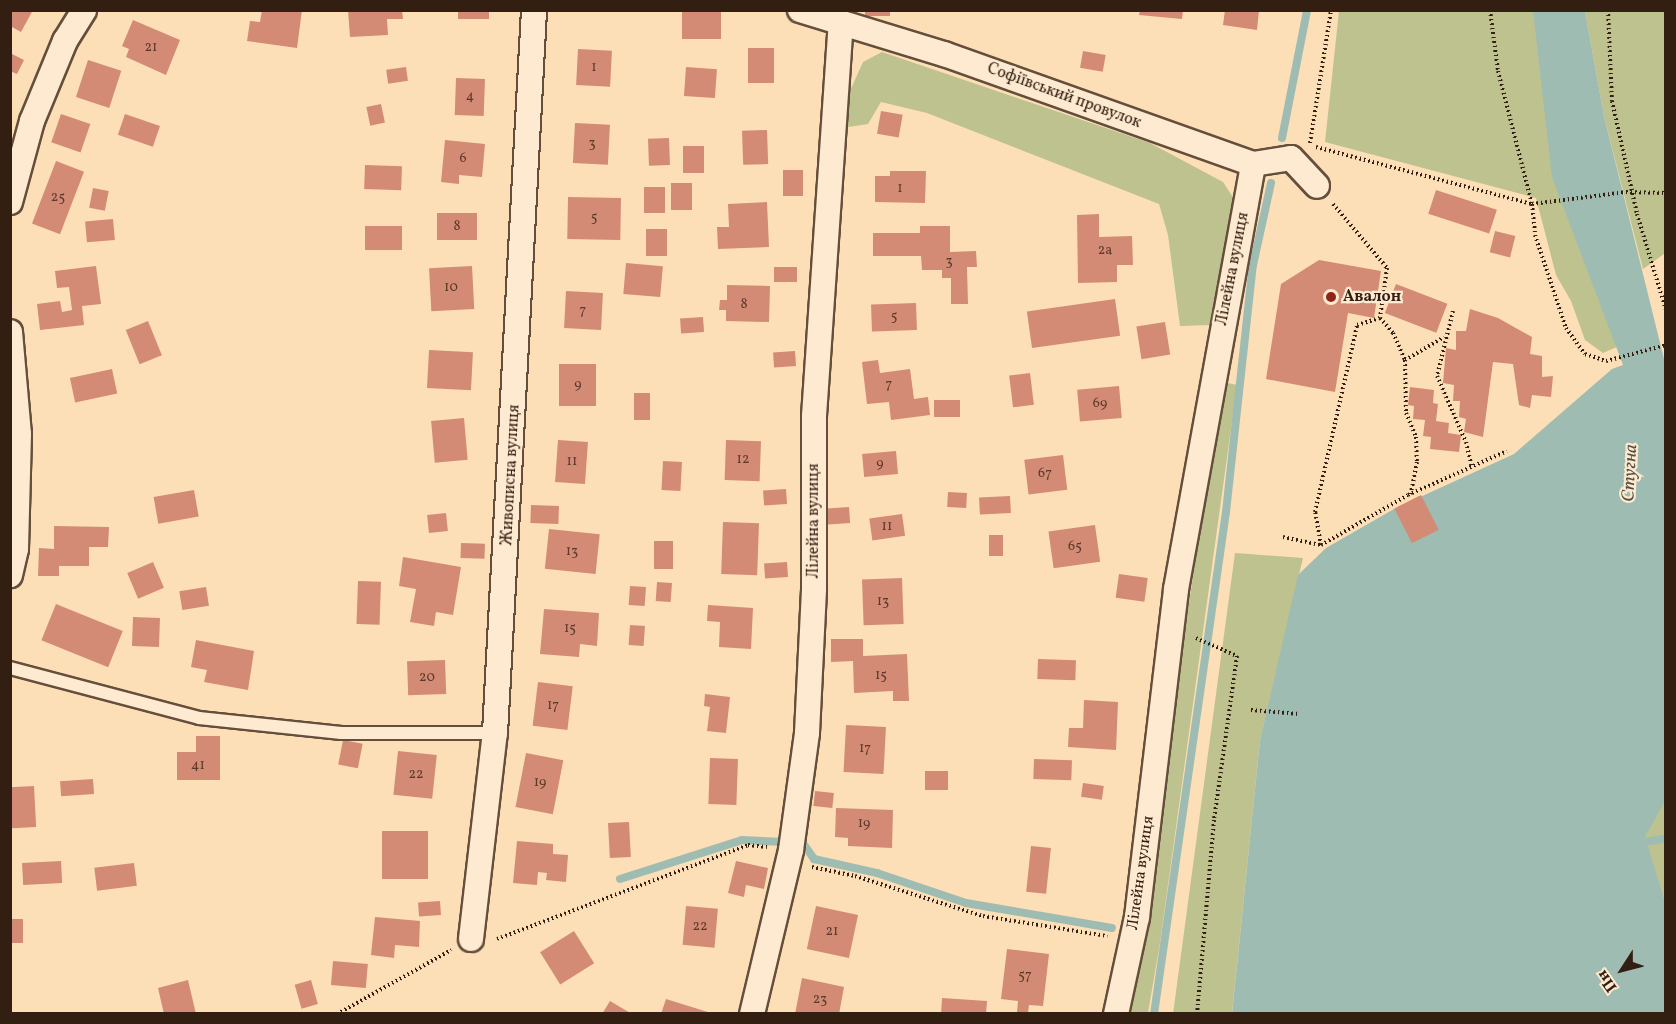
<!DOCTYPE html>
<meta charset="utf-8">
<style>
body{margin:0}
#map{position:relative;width:1676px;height:1024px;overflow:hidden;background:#fcdfb7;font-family:Vollkorn,serif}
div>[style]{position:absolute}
.green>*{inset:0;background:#bec28f}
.water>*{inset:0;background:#9fbcb2}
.stream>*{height:8px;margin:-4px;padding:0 4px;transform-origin:4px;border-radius:4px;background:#9fbcb2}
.building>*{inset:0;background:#d38b76;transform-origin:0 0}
.path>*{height:4px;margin-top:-2px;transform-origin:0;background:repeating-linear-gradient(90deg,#331e12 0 1.5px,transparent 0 4.5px)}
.roads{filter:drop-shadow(2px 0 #654e3b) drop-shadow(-2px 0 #654e3b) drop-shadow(0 2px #654e3b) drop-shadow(0 -2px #654e3b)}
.lane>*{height:12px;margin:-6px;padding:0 6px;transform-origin:6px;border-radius:6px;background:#fdead0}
.street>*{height:24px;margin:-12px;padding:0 12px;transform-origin:12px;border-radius:12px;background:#fdead0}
.dots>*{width:16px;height:16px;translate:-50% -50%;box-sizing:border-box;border:3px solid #fdead0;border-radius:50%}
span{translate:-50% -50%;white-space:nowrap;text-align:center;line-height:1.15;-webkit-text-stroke:4.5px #fdead0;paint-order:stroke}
.number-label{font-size:14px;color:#5b392b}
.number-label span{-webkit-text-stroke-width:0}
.street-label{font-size:16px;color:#331e12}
.poi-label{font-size:16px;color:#331e12;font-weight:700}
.left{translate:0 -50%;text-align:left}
.water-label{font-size:18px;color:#534d42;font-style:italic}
.frame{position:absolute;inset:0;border:12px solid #331e12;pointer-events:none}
.north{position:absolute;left:1592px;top:940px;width:60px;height:60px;-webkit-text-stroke:4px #fdead0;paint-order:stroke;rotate:234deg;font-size:16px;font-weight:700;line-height:24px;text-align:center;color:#331e12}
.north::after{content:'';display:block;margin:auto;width:21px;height:27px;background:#331e12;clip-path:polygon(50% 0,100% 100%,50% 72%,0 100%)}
</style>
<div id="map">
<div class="green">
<i style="clip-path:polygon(1339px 11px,1545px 11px,1617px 320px,1617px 347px,1603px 353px,1585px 340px,1571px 301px,1556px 275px,1536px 198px,1325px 142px)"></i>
<i style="clip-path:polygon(1585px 11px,1665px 11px,1665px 258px,1664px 254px,1643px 269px,1604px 116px)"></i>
<i style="clip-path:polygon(882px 52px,1150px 143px,1223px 182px,1236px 202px,1210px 325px,1180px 326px,1168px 235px,1159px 204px,927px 113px,881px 102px,868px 124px,848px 127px,845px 102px,863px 62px)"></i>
<i style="clip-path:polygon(1223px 382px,1237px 385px,1160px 943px,1148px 1013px,1128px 1014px,1153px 872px,1188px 609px)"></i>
<i style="clip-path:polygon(1235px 553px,1303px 558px,1260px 740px,1232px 1013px,1173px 1014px)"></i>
<i style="clip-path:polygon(1665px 799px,1665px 901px,1644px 837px)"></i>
</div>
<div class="water">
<i style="clip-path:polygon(1533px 11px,1585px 11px,1604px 116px,1665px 363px,1666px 799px,1645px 837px,1665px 901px,1665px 1013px,1232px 1014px,1260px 740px,1298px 575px,1326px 548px,1394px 509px,1514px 454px,1612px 369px,1623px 365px,1552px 177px)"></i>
</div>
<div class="stream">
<i style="left:1282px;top:138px;width:130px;rotate:-78.9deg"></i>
<i style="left:1636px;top:843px;width:30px;rotate:-8deg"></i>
<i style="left:805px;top:846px;width:16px;rotate:55deg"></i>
<i style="left:814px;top:859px;width:65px;rotate:12.5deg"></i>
<i style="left:877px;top:873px;width:94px;rotate:18.6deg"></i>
<i style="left:966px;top:903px;width:148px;rotate:9.7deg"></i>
<i style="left:620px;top:879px;width:128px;rotate:-17.7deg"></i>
<i style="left:742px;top:840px;width:42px;rotate:2.7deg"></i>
<i style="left:1154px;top:1014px;width:507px;rotate:-81.84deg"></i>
<i style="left:1226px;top:512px;width:248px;rotate:-83.8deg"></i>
<i style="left:1253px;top:265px;width:84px;rotate:-77.6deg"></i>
</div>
<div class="building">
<i style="clip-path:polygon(10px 10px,33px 10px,21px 32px,10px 26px)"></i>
<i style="clip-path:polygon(262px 10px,302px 10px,297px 48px,247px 41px,250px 21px,260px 22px)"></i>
<i style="clip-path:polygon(348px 10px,402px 10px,403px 19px,387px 19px,388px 35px,350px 37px)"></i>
<i style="left:458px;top:10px;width:31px;height:9px"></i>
<i style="left:682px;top:10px;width:39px;height:29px"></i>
<i style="left:865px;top:10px;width:25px;height:6px"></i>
<i style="clip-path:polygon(1140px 10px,1183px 10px,1182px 19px,1139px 15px)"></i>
<i style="clip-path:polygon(1225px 10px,1259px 10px,1257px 30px,1223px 25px)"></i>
<i style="clip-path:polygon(133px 20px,180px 40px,166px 75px,126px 57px,129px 49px,122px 46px)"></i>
<i style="left:748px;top:48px;width:26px;height:35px"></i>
<i style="left:578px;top:49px;width:34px;height:36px;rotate:3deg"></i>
<i style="left:1083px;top:51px;width:23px;height:17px;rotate:10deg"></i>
<i style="clip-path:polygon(10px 53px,24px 60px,17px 74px,10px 71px)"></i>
<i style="left:88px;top:60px;width:35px;height:39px;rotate:18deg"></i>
<i style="left:406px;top:67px;width:14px;height:20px;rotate:82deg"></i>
<i style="left:686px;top:67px;width:31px;height:29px;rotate:4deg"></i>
<i style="left:456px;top:78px;width:29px;height:37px;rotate:2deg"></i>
<i style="left:381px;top:104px;width:19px;height:15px;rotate:78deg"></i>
<i style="left:881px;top:111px;width:22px;height:23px;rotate:10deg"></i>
<i style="left:61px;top:114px;width:31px;height:30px;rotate:19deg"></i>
<i style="left:125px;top:114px;width:37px;height:22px;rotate:19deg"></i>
<i style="left:575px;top:123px;width:35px;height:40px;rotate:3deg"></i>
<i style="left:767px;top:130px;width:34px;height:25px;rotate:88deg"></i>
<i style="left:669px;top:138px;width:27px;height:21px;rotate:88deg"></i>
<i style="clip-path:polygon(445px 140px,485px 144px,482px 177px,459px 175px,459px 184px,441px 182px)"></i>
<i style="left:683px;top:146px;width:21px;height:27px"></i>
<i style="left:56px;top:161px;width:30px;height:67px;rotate:21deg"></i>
<i style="left:365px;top:165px;width:37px;height:24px;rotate:2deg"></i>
<i style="left:783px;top:170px;width:20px;height:26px"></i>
<i style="clip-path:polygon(890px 171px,926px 171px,925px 203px,875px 202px,875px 176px,890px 176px)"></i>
<i style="left:692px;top:183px;width:27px;height:21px;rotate:90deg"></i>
<i style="left:665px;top:187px;width:26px;height:21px;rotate:90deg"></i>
<i style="left:93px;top:188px;width:16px;height:20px;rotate:11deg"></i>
<i style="left:1436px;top:190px;width:64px;height:25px;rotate:18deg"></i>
<i style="left:568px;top:197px;width:53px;height:42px;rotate:1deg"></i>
<i style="clip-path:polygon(767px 202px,769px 247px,718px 249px,717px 227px,729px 227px,728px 204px)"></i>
<i style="left:477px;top:213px;width:27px;height:40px;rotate:90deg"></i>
<i style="clip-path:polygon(1099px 214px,1099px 237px,1132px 236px,1133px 265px,1117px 265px,1117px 282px,1078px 283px,1077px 215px)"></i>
<i style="left:113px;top:219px;width:21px;height:28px;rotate:85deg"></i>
<i style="left:365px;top:226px;width:37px;height:24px"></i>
<i style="clip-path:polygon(920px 226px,950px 226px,950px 252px,976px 251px,977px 267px,967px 267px,968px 304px,951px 304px,951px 278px,942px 278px,942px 270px,922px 270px,921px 256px,873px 256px,873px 233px,920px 233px)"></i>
<i style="left:667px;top:229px;width:27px;height:21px;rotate:90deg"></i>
<i style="left:1495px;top:231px;width:21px;height:22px;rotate:14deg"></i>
<i style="clip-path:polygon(1319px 260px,1381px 271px,1374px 318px,1348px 313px,1335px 392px,1266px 379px,1281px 284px)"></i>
<i style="left:626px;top:263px;width:37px;height:31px;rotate:5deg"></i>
<i style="clip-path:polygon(96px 266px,101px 304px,82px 306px,84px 325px,40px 330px,37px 304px,60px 301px,62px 312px,72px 310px,69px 287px,57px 288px,55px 271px)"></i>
<i style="left:472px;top:266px;width:43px;height:43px;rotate:87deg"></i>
<i style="left:774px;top:267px;width:23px;height:15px"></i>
<i style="left:1396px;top:284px;width:55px;height:31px;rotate:21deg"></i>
<i style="clip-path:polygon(727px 285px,770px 286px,769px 322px,726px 321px,726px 310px,719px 310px,720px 300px,727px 300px)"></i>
<i style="left:566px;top:291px;width:37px;height:37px;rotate:3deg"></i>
<i style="left:1115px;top:299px;width:37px;height:89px;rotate:82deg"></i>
<i style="left:916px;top:303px;width:27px;height:45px;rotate:88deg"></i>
<i style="clip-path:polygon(1470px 309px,1498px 318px,1532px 337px,1530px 354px,1542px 356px,1542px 377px,1553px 376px,1551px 397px,1532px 395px,1530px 408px,1519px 405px,1513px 364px,1493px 362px,1483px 437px,1464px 432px,1466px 419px,1459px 417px,1460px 401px,1453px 401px,1454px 385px,1443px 383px,1446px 348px,1456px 350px,1456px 331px,1466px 331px)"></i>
<i style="left:703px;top:317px;width:15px;height:23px;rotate:86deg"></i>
<i style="left:148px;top:321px;width:37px;height:24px;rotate:68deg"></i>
<i style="left:1165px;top:322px;width:33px;height:29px;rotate:81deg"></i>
<i style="left:429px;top:350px;width:44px;height:38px;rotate:3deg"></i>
<i style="left:795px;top:351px;width:15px;height:22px;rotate:86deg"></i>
<i style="clip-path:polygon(878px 360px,880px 373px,910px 369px,914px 399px,928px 397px,930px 415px,891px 420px,889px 402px,867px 404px,862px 362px)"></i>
<i style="left:596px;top:364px;width:42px;height:37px;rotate:90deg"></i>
<i style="left:112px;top:369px;width:25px;height:43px;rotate:78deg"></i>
<i style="left:1030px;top:373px;width:32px;height:21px;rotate:83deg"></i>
<i style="left:1119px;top:386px;width:32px;height:42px;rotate:85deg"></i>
<i style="clip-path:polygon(1410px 387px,1434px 390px,1433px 403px,1438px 404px,1436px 421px,1449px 423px,1448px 433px,1461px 435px,1459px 452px,1430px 449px,1431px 437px,1423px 436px,1425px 420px,1413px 419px,1414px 406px,1408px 405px)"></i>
<i style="left:634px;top:393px;width:16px;height:27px"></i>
<i style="left:934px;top:400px;width:26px;height:17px"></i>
<i style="left:464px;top:418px;width:42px;height:33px;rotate:85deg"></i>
<i style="left:558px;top:440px;width:30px;height:42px;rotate:4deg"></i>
<i style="left:726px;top:440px;width:35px;height:40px;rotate:2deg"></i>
<i style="left:896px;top:451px;width:23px;height:34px;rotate:85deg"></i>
<i style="left:1063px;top:455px;width:35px;height:39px;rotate:83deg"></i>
<i style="left:663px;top:461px;width:19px;height:29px;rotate:3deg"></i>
<i style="left:786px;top:489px;width:15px;height:23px;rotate:86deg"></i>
<i style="left:194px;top:490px;width:27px;height:41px;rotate:80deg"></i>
<i style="left:948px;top:492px;width:19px;height:15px;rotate:3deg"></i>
<i style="left:1421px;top:495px;width:39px;height:30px;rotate:63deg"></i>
<i style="left:1010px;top:496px;width:17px;height:31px;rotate:87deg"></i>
<i style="left:531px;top:505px;width:28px;height:18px;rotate:2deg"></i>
<i style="left:849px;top:507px;width:16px;height:22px;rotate:86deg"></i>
<i style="left:446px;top:513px;width:18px;height:19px;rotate:84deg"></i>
<i style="left:902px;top:514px;width:22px;height:33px;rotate:82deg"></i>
<i style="left:723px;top:522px;width:36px;height:52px;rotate:2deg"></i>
<i style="left:1095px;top:525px;width:37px;height:47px;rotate:82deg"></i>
<i style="clip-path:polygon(54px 526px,109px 527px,108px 547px,89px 547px,89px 566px,59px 566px,59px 576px,38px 576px,39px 548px,54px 549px)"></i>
<i style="left:549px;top:529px;width:51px;height:40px;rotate:6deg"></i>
<i style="left:989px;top:535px;width:14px;height:21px"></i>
<i style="left:654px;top:541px;width:19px;height:28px"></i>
<i style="left:461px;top:543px;width:24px;height:15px;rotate:2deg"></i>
<i style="clip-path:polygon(403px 557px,461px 567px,453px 615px,436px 612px,434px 626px,410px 622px,416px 589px,399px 586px)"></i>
<i style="left:153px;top:562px;width:28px;height:28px;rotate:67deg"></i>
<i style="left:787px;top:562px;width:15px;height:23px;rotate:86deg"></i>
<i style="left:1119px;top:574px;width:29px;height:24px;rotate:8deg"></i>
<i style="left:902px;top:578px;width:46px;height:40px;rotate:88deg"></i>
<i style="left:358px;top:581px;width:23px;height:43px;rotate:2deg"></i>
<i style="left:657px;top:582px;width:15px;height:19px;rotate:4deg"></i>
<i style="left:630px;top:586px;width:16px;height:19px;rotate:4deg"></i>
<i style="left:206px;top:587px;width:19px;height:27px;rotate:81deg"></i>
<i style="left:56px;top:604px;width:72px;height:39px;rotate:22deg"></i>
<i style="clip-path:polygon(708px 605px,753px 608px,751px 649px,719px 647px,720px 622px,707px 621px)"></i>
<i style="clip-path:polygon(544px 609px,599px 613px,597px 646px,580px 644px,579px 657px,540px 654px)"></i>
<i style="left:133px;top:617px;width:27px;height:29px;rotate:2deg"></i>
<i style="left:630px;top:625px;width:15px;height:20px;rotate:4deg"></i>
<i style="clip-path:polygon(831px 639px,863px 639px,863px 656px,907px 654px,909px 701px,893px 701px,893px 691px,854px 693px,853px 661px,831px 662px)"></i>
<i style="clip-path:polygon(196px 640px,254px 651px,248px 690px,204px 682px,207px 670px,191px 667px)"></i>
<i style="left:1038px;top:659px;width:38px;height:20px;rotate:2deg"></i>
<i style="left:445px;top:660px;width:34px;height:38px;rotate:88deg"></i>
<i style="left:538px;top:682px;width:35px;height:44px;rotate:7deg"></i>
<i style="clip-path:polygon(705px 694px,730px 697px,726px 733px,707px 731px,710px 707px,704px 706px)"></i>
<i style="clip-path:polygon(1084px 700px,1118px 702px,1116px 750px,1068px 747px,1069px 728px,1083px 728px)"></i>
<i style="left:846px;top:725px;width:40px;height:47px;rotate:3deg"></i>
<i style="clip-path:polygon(196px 736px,220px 736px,220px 780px,177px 780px,177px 752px,196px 752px)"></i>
<i style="left:343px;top:740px;width:20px;height:25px;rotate:11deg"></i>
<i style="left:398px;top:751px;width:39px;height:44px;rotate:6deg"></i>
<i style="left:526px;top:753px;width:38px;height:55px;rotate:11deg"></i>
<i style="left:710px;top:758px;width:28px;height:46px;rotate:2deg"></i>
<i style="left:1034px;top:759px;width:38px;height:20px;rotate:2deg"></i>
<i style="left:925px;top:771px;width:23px;height:19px"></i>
<i style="left:93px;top:779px;width:15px;height:33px;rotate:86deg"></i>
<i style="left:1083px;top:783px;width:21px;height:14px;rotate:8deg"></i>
<i style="left:34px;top:786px;width:41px;height:24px;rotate:87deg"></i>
<i style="left:815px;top:791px;width:19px;height:15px;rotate:6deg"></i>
<i style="clip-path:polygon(836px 808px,893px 810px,892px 848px,848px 846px,848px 838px,835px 837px)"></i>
<i style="left:629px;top:822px;width:35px;height:21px;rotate:87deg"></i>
<i style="left:382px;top:831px;width:46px;height:48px"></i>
<i style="clip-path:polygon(517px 841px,553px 844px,553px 854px,568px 855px,566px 882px,546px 880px,547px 873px,538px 872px,537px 885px,513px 883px)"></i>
<i style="left:1031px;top:846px;width:20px;height:46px;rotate:6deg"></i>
<i style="left:61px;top:861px;width:22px;height:39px;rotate:87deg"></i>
<i style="clip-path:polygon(736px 861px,768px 868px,764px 889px,746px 885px,744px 897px,728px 893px)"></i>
<i style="left:134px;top:863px;width:23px;height:40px;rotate:83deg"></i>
<i style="left:440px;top:901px;width:14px;height:22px;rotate:86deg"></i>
<i style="left:686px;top:906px;width:32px;height:39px;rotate:5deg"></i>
<i style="left:816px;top:906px;width:43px;height:44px;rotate:12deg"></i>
<i style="clip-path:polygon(375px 917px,420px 921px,419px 947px,395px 945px,394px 958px,371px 955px)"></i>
<i style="left:10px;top:919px;width:13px;height:24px"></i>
<i style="left:574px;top:931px;width:38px;height:40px;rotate:58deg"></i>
<i style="clip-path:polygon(1007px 949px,1049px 954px,1043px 1006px,1029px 1005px,1028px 1013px,1017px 1012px,1018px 1001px,1001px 999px)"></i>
<i style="left:333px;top:961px;width:35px;height:24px;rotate:5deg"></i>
<i style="clip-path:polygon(802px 978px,844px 987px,839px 1014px,795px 1014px)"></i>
<i style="clip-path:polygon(188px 980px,196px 1014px,164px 1014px,158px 988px)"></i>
<i style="left:311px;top:980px;width:25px;height:17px;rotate:74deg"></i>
<i style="clip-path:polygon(942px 998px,987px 1001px,986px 1014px,941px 1014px)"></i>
<i style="clip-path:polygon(666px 999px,711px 1013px,710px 1014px,661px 1014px)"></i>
<i style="clip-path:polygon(610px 1001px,632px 1014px,602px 1014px)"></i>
</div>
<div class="path">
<i style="left:1490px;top:10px;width:62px;rotate:82.5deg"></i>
<i style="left:1498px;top:71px;width:137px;rotate:75.7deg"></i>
<i style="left:1532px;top:204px;width:31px;rotate:84deg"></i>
<i style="left:1535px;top:235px;width:98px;rotate:71.6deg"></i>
<i style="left:1566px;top:328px;width:32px;rotate:54deg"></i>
<i style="left:1585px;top:354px;width:22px;rotate:18deg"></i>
<i style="left:1606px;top:361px;width:62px;rotate:-14.9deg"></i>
<i style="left:1608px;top:10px;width:91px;rotate:87.5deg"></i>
<i style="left:1612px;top:101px;width:116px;rotate:77.5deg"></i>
<i style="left:1637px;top:214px;width:100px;rotate:73.2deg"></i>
<i style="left:1310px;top:143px;width:135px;rotate:-81deg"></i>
<i style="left:1316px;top:147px;width:223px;rotate:14.8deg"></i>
<i style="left:1532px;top:204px;width:95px;rotate:-7.3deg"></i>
<i style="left:1626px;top:192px;width:40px;rotate:1.4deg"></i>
<i style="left:1333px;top:204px;width:84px;rotate:49.8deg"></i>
<i style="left:1387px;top:268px;width:50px;rotate:98deg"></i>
<i style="left:1380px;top:318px;width:20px;rotate:49deg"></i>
<i style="left:1393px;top:333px;width:30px;rotate:66deg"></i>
<i style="left:1405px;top:360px;width:53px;rotate:88.9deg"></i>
<i style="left:1406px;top:413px;width:26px;rotate:67deg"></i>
<i style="left:1416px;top:437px;width:25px;rotate:88deg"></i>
<i style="left:1417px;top:462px;width:33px;rotate:101deg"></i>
<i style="left:1453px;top:311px;width:67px;rotate:103.8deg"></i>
<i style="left:1437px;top:376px;width:72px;rotate:66.3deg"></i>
<i style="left:1466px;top:442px;width:26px;rotate:77deg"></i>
<i style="left:1405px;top:360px;width:45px;rotate:-30.5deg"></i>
<i style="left:1283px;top:537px;width:39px;rotate:12deg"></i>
<i style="left:1321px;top:545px;width:100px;rotate:-29.9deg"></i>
<i style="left:1408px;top:495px;width:108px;rotate:-24deg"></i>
<i style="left:1321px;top:545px;width:34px;rotate:-100deg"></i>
<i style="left:1315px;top:512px;width:192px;rotate:-77.3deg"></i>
<i style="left:1357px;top:325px;width:24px;rotate:-17deg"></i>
<i style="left:1196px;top:638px;width:45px;rotate:23.7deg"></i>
<i style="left:1237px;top:656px;width:166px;rotate:98deg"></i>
<i style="left:1214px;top:820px;width:195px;rotate:95deg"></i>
<i style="left:1251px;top:710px;width:48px;rotate:4.8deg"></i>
<i style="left:812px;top:867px;width:44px;rotate:11.8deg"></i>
<i style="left:855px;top:876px;width:134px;rotate:17.4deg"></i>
<i style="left:983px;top:916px;width:126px;rotate:9.2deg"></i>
<i style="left:497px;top:939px;width:268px;rotate:-20.5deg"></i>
<i style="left:748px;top:845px;width:19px;rotate:6deg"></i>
<i style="left:337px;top:1014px;width:131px;rotate:-29.3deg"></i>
</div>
<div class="roads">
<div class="lane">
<i style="left:10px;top:668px;width:196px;rotate:14.8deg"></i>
<i style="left:199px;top:718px;width:143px;rotate:6deg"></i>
<i style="left:341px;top:733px;width:154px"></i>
</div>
<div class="street">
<i style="left:800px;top:10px;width:151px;rotate:17deg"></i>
<i style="left:944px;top:54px;width:328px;rotate:19.6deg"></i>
<i style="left:1253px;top:164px;width:38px;rotate:-9deg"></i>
<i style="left:1291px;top:158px;width:38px;rotate:47deg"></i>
<i style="left:10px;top:202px;width:84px;rotate:-74.8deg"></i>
<i style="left:32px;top:121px;width:87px;rotate:-67.6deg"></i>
<i style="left:65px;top:41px;width:36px;rotate:-58deg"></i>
<i style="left:10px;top:332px;width:102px;rotate:85deg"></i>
<i style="left:19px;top:434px;width:115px;rotate:91.5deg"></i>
<i style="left:16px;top:549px;width:27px;rotate:103deg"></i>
<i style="left:471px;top:939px;width:207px;rotate:-83.4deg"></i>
<i style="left:495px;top:733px;width:724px;rotate:-86.91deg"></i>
<i style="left:752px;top:1014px;width:169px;rotate:-76.6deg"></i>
<i style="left:791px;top:850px;width:118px;rotate:-82.2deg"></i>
<i style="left:807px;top:733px;width:145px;rotate:-87.2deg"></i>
<i style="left:814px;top:588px;width:172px;rotate:-90deg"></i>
<i style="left:814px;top:416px;width:394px;rotate:-86.1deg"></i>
<i style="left:1116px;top:1014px;width:99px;rotate:-77.8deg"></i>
<i style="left:1137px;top:917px;width:330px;rotate:-83.2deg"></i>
<i style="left:1176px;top:589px;width:432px;rotate:-79.7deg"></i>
</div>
</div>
<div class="dots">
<i style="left:1331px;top:297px;background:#8f2418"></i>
</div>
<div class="number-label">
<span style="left:151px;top:48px">21</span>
<span style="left:594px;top:68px">1</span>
<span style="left:470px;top:97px">4</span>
<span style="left:592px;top:144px">3</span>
<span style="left:463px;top:159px">6</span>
<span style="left:900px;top:189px">1</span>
<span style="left:58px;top:198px">25</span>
<span style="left:594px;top:218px">5</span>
<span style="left:457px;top:227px">8</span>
<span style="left:1105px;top:251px">2а</span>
<span style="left:949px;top:262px">3</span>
<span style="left:451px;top:288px">10</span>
<span style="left:744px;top:305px">8</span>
<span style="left:583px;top:311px">7</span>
<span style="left:894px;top:317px">5</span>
<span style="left:578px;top:385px">9</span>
<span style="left:889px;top:385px">7</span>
<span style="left:1100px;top:404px">69</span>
<span style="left:743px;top:460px">12</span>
<span style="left:572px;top:462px">11</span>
<span style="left:880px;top:464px">9</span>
<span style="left:1045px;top:474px">67</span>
<span style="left:887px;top:527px">11</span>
<span style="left:1075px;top:547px">65</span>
<span style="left:572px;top:552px">13</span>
<span style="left:883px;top:602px">13</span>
<span style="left:570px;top:629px">15</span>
<span style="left:881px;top:676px">15</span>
<span style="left:427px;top:678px">20</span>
<span style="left:553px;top:706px">17</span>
<span style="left:865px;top:749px">17</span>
<span style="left:198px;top:766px">41</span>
<span style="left:416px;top:775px">22</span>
<span style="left:540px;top:783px">19</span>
<span style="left:864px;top:824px">19</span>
<span style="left:700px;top:927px">22</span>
<span style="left:832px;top:932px">21</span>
<span style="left:1025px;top:976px">57</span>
<span style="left:820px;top:1000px">23</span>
</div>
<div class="street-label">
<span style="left:1064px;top:96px;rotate:20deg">Софіївський провулок</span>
<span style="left:1233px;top:269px;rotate:-79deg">Лілейна вулиця</span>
<span style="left:511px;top:475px;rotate:-87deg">Живописна вулиця</span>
<span style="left:814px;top:521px;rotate:-90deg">Лілейна вулиця</span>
<span style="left:1141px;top:873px;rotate:-82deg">Лілейна вулиця</span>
</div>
<div class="poi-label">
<span class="left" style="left:1343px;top:297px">Авалон</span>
</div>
<div class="water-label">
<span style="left:1631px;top:473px;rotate:-87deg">Стугна</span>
</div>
<div class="frame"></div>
<div class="north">Пн</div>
</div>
